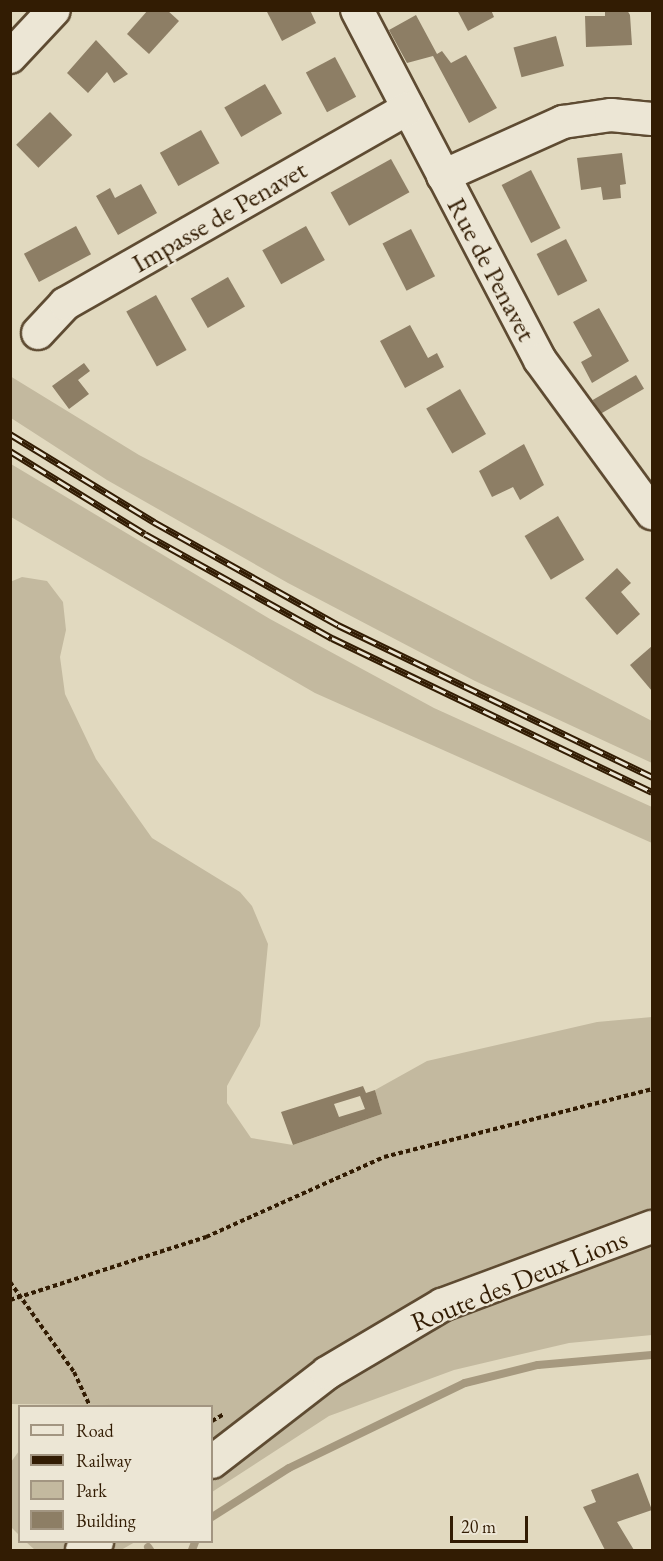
<!DOCTYPE html>
<style>
body{margin:0}
#map{position:relative;width:663px;height:1561px;overflow:hidden;background:#e1d9bf;font-family:"EB Garamond",serif}
div>[style]{position:absolute}
.green>*{inset:0;background:#c3b99f}
.stream>*{height:8px;margin:-4px;padding:0 4px;transform-origin:4px;border-radius:4px;background:#a6997f}
.building>*{inset:0;background:#8d7e65;transform-origin:0 0}
.path>*{height:4px;margin-top:-2px;transform-origin:0;background:repeating-linear-gradient(90deg,#321c03 0 4.5px,transparent 0 7.5px)}
.roads{filter:drop-shadow(2px 0 #5e4b32) drop-shadow(-2px 0 #5e4b32) drop-shadow(0 2px #5e4b32) drop-shadow(0 -2px #5e4b32)}
.minor>*{height:32px;margin:-16px;padding:0 16px;transform-origin:16px;border-radius:16px;background:#ece6d5}
.rail>*{height:7px;margin-top:-3.5px;transform-origin:0;background:repeating-linear-gradient(90deg,#ece6d5 0 14px,#321c03 0 28px);box-sizing:border-box;border-block:2px solid #321c03}
span{translate:-50% -50%;white-space:nowrap;text-align:center;line-height:1.15;-webkit-text-stroke:4.5px #ece6d5;paint-order:stroke}
.street-label{font-size:27px;color:#321c03}
.frame{position:absolute;inset:0;border:12px solid #321c03;pointer-events:none}
.legend{position:absolute;left:18px;top:1405px;width:195px;height:138px;box-sizing:border-box;background:#ece6d5;border:2px solid #a29581;margin:0;padding:8px 10px;list-style:none;font-size:18px;color:#321c03}
.legend li{display:flex;align-items:center;gap:12px;height:30px}
.legend b{width:30px;border:2px solid #a29581}
.scale{position:absolute;left:450px;top:1516px;width:78px;height:27px;box-sizing:border-box;border:3px solid #321c03;border-top:0;padding-left:8px;font-size:18px;line-height:21px;white-space:nowrap;color:#321c03;-webkit-text-stroke:4px #ece6d5;paint-order:stroke}
</style>
<div id="map">
<div class="green">
<i style="clip-path:polygon(10px 376px,139px 455px,652px 721px,652px 763px,475px 681px,288px 583px,107px 480px,11px 418px)"></i>
<i style="clip-path:polygon(11px 464px,270px 619px,434px 708px,652px 807px,652px 843px,315px 693px,11px 517px)"></i>
<i style="clip-path:polygon(22px 577px,47px 581px,63px 602px,66px 630px,60px 657px,65px 694px,96px 759px,152px 838px,240px 892px,252px 906px,268px 944px,260px 1026px,227px 1086px,227px 1103px,251px 1138px,293px 1145px,382px 1114px,375px 1090px,427px 1061px,597px 1022px,652px 1017px,652px 1335px,569px 1343px,454px 1370px,329px 1416px,212px 1492px,212px 1406px,11px 1404px,10px 582px)"></i>
<i style="clip-path:polygon(19px 1451px,19px 1535px,10px 1526px,11px 1462px)"></i>
<i style="clip-path:polygon(26px 1542px,135px 1542px,121px 1550px,35px 1550px)"></i>
</div>
<div class="stream">
<i style="left:212px;top:1517px;width:91px;rotate:-32.5deg"></i>
<i style="left:289px;top:1468px;width:195px;rotate:-25.8deg"></i>
<i style="left:465px;top:1383px;width:75px;rotate:-13.9deg"></i>
<i style="left:538px;top:1365px;width:114px;rotate:-5deg"></i>
<i style="left:148px;top:1547px;width:4px;rotate:56deg"></i>
<i style="left:192px;top:1550px;width:9px;rotate:-69deg"></i>
</div>
<div class="building">
<i style="clip-path:polygon(148px 10px,167px 10px,179px 21px,149px 54px,127px 34px)"></i>
<i style="clip-path:polygon(266px 10px,310px 10px,316px 23px,282px 41px)"></i>
<i style="clip-path:polygon(457px 10px,491px 10px,494px 17px,468px 31px)"></i>
<i style="clip-path:polygon(605px 10px,627px 10px,630px 15px,632px 45px,586px 47px,585px 16px,605px 16px)"></i>
<i style="clip-path:polygon(416px 15px,437px 54px,442px 51px,451px 63px,466px 55px,497px 108px,469px 123px,433px 56px,407px 63px,389px 30px)"></i>
<i style="left:556px;top:36px;width:31px;height:44px;rotate:75deg"></i>
<i style="clip-path:polygon(96px 40px,128px 74px,114px 83px,107px 72px,88px 93px,67px 73px)"></i>
<i style="left:335px;top:57px;width:45px;height:33px;rotate:62deg"></i>
<i style="left:265px;top:84px;width:34px;height:47px;rotate:60deg"></i>
<i style="left:50px;top:112px;width:32px;height:47px;rotate:46deg"></i>
<i style="left:201px;top:130px;width:38px;height:47px;rotate:61deg"></i>
<i style="clip-path:polygon(622px 153px,626px 184px,620px 185px,621px 198px,603px 200px,601px 187px,581px 190px,577px 158px)"></i>
<i style="left:391px;top:159px;width:38px;height:69px;rotate:61deg"></i>
<i style="left:531px;top:170px;width:65px;height:33px;rotate:63deg"></i>
<i style="clip-path:polygon(141px 184px,157px 213px,118px 235px,96px 196px,110px 188px,115px 198px)"></i>
<i style="left:76px;top:226px;width:32px;height:59px;rotate:62deg"></i>
<i style="left:306px;top:226px;width:39px;height:50px;rotate:61deg"></i>
<i style="left:411px;top:229px;width:53px;height:32px;rotate:63deg"></i>
<i style="left:566px;top:239px;width:47px;height:33px;rotate:63deg"></i>
<i style="left:228px;top:277px;width:34px;height:43px;rotate:60deg"></i>
<i style="left:156px;top:295px;width:63px;height:34px;rotate:61deg"></i>
<i style="clip-path:polygon(599px 308px,629px 361px,592px 383px,581px 362px,592px 356px,573px 322px)"></i>
<i style="clip-path:polygon(410px 325px,428px 358px,437px 353px,444px 367px,405px 388px,380px 341px)"></i>
<i style="clip-path:polygon(84px 363px,90px 371px,78px 380px,89px 394px,69px 409px,52px 386px)"></i>
<i style="left:636px;top:375px;width:16px;height:50px;rotate:60deg"></i>
<i style="left:460px;top:389px;width:52px;height:39px;rotate:60deg"></i>
<i style="clip-path:polygon(524px 444px,544px 485px,520px 500px,513px 487px,492px 497px,479px 471px)"></i>
<i style="left:558px;top:516px;width:51px;height:39px;rotate:59deg"></i>
<i style="clip-path:polygon(617px 568px,631px 583px,621px 592px,640px 614px,617px 635px,585px 598px)"></i>
<i style="clip-path:polygon(652px 646px,652px 691px,630px 665px)"></i>
<i style="clip-path:polygon(evenodd,363px 1086px,366px 1093px,375px 1090px,382px 1114px,293px 1145px,281px 1112px,363px 1086px,360px 1096px,365px 1109px,339px 1117px,334px 1104px,360px 1096px)"></i>
<i style="clip-path:polygon(638px 1473px,652px 1510px,617px 1522px,634px 1550px,605px 1550px,583px 1507px,596px 1502px,591px 1490px)"></i>
</div>
<div class="path">
<i style="left:10px;top:1282px;width:110px;rotate:54.6deg"></i>
<i style="left:74px;top:1372px;width:38px;rotate:65deg"></i>
<i style="left:10px;top:1300px;width:206px;rotate:-17.8deg"></i>
<i style="left:206px;top:1237px;width:195px;rotate:-24.2deg"></i>
<i style="left:384px;top:1157px;width:276px;rotate:-14.2deg"></i>
<i style="left:212px;top:1421px;width:14px;rotate:-30deg"></i>
</div>
<div class="roads">
<div class="minor">
<i style="left:357px;top:10px;width:395px;rotate:62.4deg"></i>
<i style="left:540px;top:360px;width:190px;rotate:53.8deg"></i>
<i style="left:10px;top:57px;width:64px;rotate:-46.9deg"></i>
<i style="left:443px;top:176px;width:132px;rotate:-24.2deg"></i>
<i style="left:563px;top:122px;width:49px;rotate:-8.3deg"></i>
<i style="left:611px;top:115px;width:41px;rotate:5.6deg"></i>
<i style="left:38px;top:333px;width:40px;rotate:-47deg"></i>
<i style="left:65px;top:304px;width:395px;rotate:-29.7deg"></i>
<i style="left:212px;top:1462px;width:145px;rotate:-37.7deg"></i>
<i style="left:327px;top:1373px;width:134px;rotate:-30.6deg"></i>
<i style="left:442px;top:1305px;width:224px;rotate:-20.4deg"></i>
<i style="left:82px;top:1550px;width:17px;rotate:-28deg"></i>
</div>
</div>
<div class="rail">
<i style="left:10px;top:434px;width:169px;rotate:31.4deg"></i>
<i style="left:154px;top:522px;width:211px;rotate:29.2deg"></i>
<i style="left:338px;top:625px;width:349px;rotate:25.8deg"></i>
<i style="left:10px;top:451px;width:158px;rotate:31.6deg"></i>
<i style="left:145px;top:534px;width:214px;rotate:29.1deg"></i>
<i style="left:332px;top:638px;width:355px;rotate:25.7deg"></i>
</div>
<div class="street-label">
<span style="left:219px;top:216px;rotate:-30deg">Impasse de Penavet</span>
<span style="left:492px;top:269px;rotate:62deg">Rue de Penavet</span>
<span style="left:519px;top:1280px;rotate:-22deg">Route des Deux Lions</span>
</div>
<div class="frame"></div>
<ul class="legend">
<li><b style="height:8px;background:#ece6d5"></b>Road</li>
<li><b style="height:8px;background:#321c03"></b>Railway</li>
<li><b style="height:16px;background:#c3b99f"></b>Park</li>
<li><b style="height:16px;background:#8d7e65"></b>Building</li>
</ul>
<div class="scale">20 m</div>
</div>
